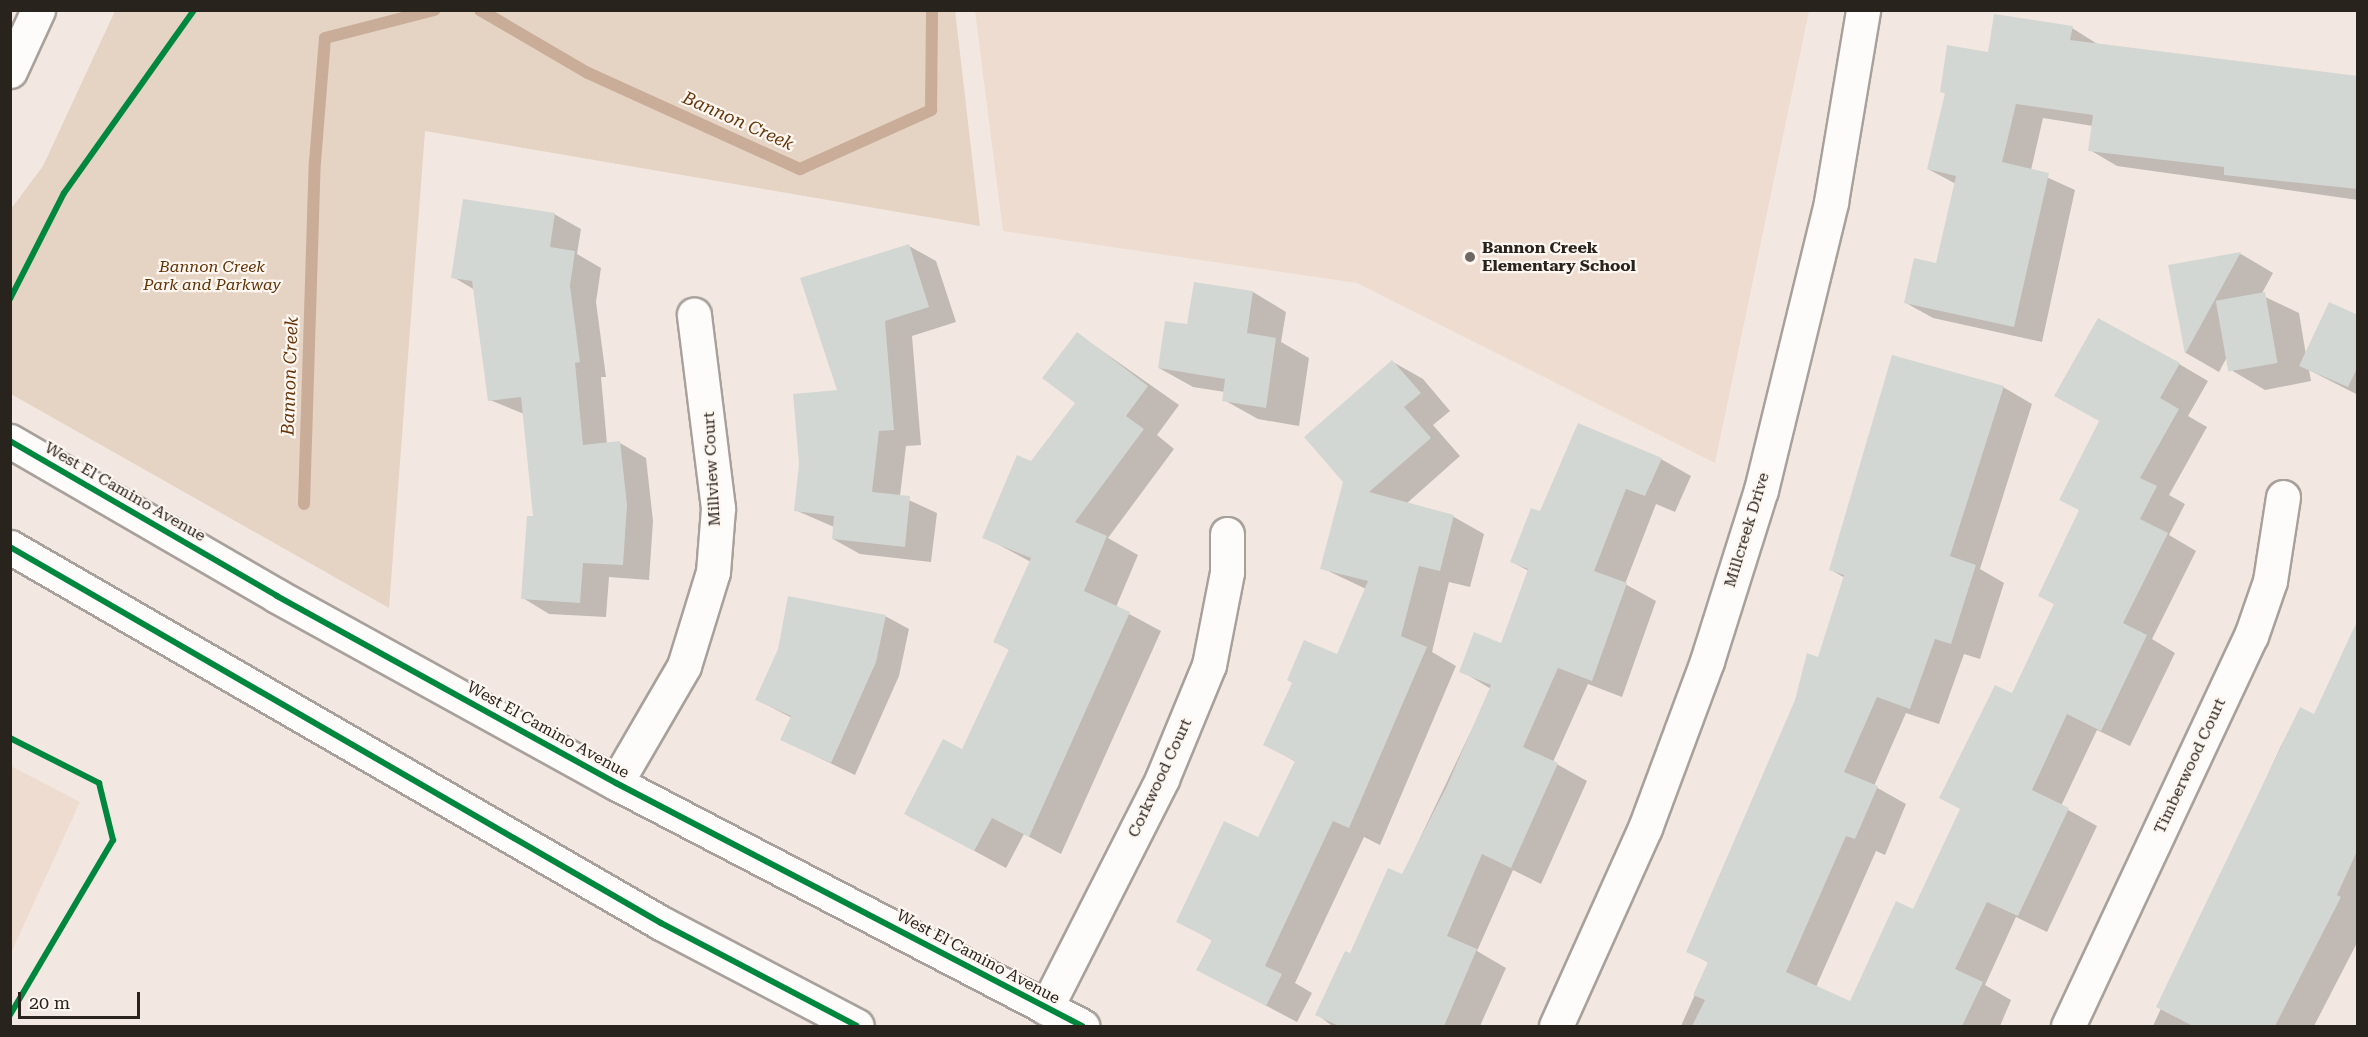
<!DOCTYPE html>
<style>
body{margin:0}
#map{position:relative;width:2368px;height:1037px;overflow:hidden;background:#f2e8e1;font-family:"Roboto Serif",serif}
div>[style]{position:absolute}
.built>*{inset:0;background:#eddccf}
.green>*{inset:0;background:#e5d3c4}
.shadow>*{inset:0;background:#0003}
.stream>*{height:12px;margin:-6px;padding:0 6px;transform-origin:6px;border-radius:6px;background:#c9ad99}
.building>*{inset:0;background:#d3d7d3;transform-origin:0 0}
.roads{filter:drop-shadow(2px 0 #a8a09b) drop-shadow(-2px 0 #a8a09b) drop-shadow(0 2px #a8a09b) drop-shadow(0 -2px #a8a09b)}
.minor>*{height:33px;margin:-16.5px;padding:0 16.5px;transform-origin:16.5px;border-radius:16.5px;background:#fdfcfa}
.major>*{height:33px;margin:-16.5px;padding:0 16.5px;transform-origin:16.5px;border-radius:16.5px;background:#fdfcfa}
.cycleway>*{height:6px;margin:-3px;padding:0 3px;transform-origin:3px;border-radius:3px;background:#00873e}
.dots>*{width:16px;height:16px;translate:-50% -50%;box-sizing:border-box;border:3px solid #fef6f1;border-radius:50%}
span{translate:-50% -50%;white-space:nowrap;text-align:center;line-height:1.15;-webkit-text-stroke:4.5px #fef6f1;paint-order:stroke}
.poi-label{font-size:16px;color:#29231e;font-weight:700}
.left{translate:0 -50%;text-align:left}
.park-label{font-size:16px;color:#603204;font-style:italic}
.street-label{font-size:16px;color:#29231e}
.water-label{font-size:18px;color:#643508;font-style:italic}
.frame{position:absolute;inset:0;border:12px solid #29231e;pointer-events:none}
.scale{position:absolute;left:18px;top:992px;width:122px;height:27px;box-sizing:border-box;border:3px solid #29231e;border-top:0;padding-left:8px;font-size:18px;line-height:21px;white-space:nowrap;color:#29231e;-webkit-text-stroke:4px #fef6f1;paint-order:stroke}
</style>
<div id="map">
<div class="built">
<i style="clip-path:polygon(975px 11px,1809px 11px,1715px 463px,1357px 283px,1003px 231px)"></i>
<i style="clip-path:polygon(11px 766px,80px 802px,11px 953px)"></i>
</div>
<div class="green">
<i style="clip-path:polygon(955px 10px,980px 226px,425px 131px,389px 608px,11px 394px,11px 209px,43px 166px,115px 11px)"></i>
</div>
<div class="shadow">
<i style="clip-path:polygon(2072px 28px,2099px 45px,2358px 77px,2358px 200px,2117px 166px,2090px 150px,2093px 126px,2043px 118px,2031px 170px,2075px 190px,2042px 342px,1933px 318px,1906px 303px,1937px 265px,1956px 184px,1928px 169px,1946px 94px,1941px 91px,1989px 54px)"></i>
<i style="clip-path:polygon(554px 214px,581px 229px,577px 254px,601px 268px,596px 302px,606px 377px,601px 377px,607px 444px,620px 443px,646px 458px,653px 521px,649px 580px,609px 577px,606px 617px,549px 614px,523px 598px,535px 518px,524px 414px,490px 400px,475px 290px,453px 277px)"></i>
<i style="clip-path:polygon(909px 246px,936px 261px,956px 322px,912px 336px,921px 445px,906px 446px,900px 496px,937px 513px,931px 562px,860px 554px,833px 539px,834px 527px,795px 510px,839px 392px)"></i>
<i style="clip-path:polygon(2241px 254px,2273px 273px,2261px 295px,2299px 313px,2306px 355px,2358px 313px,2358px 395px,2309px 370px,2311px 381px,2265px 390px,2231px 370px,2228px 355px,2219px 372px,2186px 353px,2170px 267px)"></i>
<i style="clip-path:polygon(1253px 292px,1286px 312px,1281px 342px,1309px 358px,1299px 426px,1258px 419px,1224px 400px,1225px 392px,1193px 387px,1159px 368px,1189px 326px)"></i>
<i style="clip-path:polygon(1078px 334px,1179px 405px,1157px 435px,1174px 449px,1108px 538px,1138px 555px,1116px 607px,1161px 631px,1061px 854px,1024px 834px,1006px 868px,906px 814px,963px 751px,1010px 650px,995px 642px,1031px 562px,984px 537px,1077px 403px)"></i>
<i style="clip-path:polygon(1393px 362px,1423px 379px,1450px 411px,1433px 425px,1460px 456px,1406px 504px,1454px 517px,1484px 534px,1470px 587px,1449px 582px,1432px 652px,1456px 666px,1380px 845px,1364px 837px,1295px 983px,1312px 993px,1297px 1022px,1198px 970px,1213px 941px,1178px 921px,1258px 839px,1296px 762px,1265px 744px,1338px 655px,1366px 589px,1322px 568px)"></i>
<i style="clip-path:polygon(2179px 364px,2208px 381px,2188px 416px,2207px 427px,2169px 495px,2185px 504px,2169px 535px,2196px 551px,2152px 639px,2175px 653px,2130px 746px,2097px 730px,2061px 806px,2097px 826px,2047px 932px,2016px 917px,1985px 985px,2011px 1000px,2000px 1026px,1681px 1026px,1709px 963px,1688px 951px,1819px 659px,1845px 578px,1831px 570px,2003px 387px,2032px 404px,1980px 569px,2004px 583px,1980px 659px,1964px 654px,1939px 724px,1906px 713px,1874px 786px,1906px 804px,1885px 855px,1876px 851px,1816px 987px,1850px 1003px,1914px 911px,2056px 605px,2040px 596px)"></i>
<i style="clip-path:polygon(1661px 459px,1691px 476px,1675px 512px,1656px 504px,1625px 584px,1656px 601px,1622px 697px,1588px 684px,1553px 762px,1587px 781px,1541px 884px,1513px 870px,1477px 951px,1506px 968px,1480px 1026px,1332px 1026px,1317px 1014px,1402px 876px,1491px 689px,1461px 671px,1502px 644px,1529px 571px,1512px 562px,1541px 513px)"></i>
<i style="clip-path:polygon(885px 616px,909px 629px,899px 676px,855px 775px,782px 740px,792px 718px,757px 700px)"></i>
<i style="clip-path:polygon(2358px 623px,2358px 941px,2314px 1026px,2153px 1026px,2280px 748px,2300px 709px,2315px 716px)"></i>
</div>
<div class="stream">
<i style="left:480px;top:10px;width:125px;rotate:30.3deg"></i>
<i style="left:588px;top:73px;width:233px;rotate:24.4deg"></i>
<i style="left:800px;top:169px;width:144px;rotate:-24.2deg"></i>
<i style="left:931px;top:110px;width:100px;rotate:-89.4deg"></i>
<i style="left:304px;top:504px;width:342px;rotate:-88.2deg"></i>
<i style="left:315px;top:162px;width:124px;rotate:-85.4deg"></i>
<i style="left:325px;top:38px;width:113px;rotate:-14.4deg"></i>
</div>
<div class="building">
<i style="clip-path:polygon(1994px 14px,2073px 26px,2070px 40px,2358px 76px,2358px 189px,2224px 175px,2224px 167px,2088px 151px,2093px 115px,2016px 104px,2002px 162px,2049px 173px,2014px 327px,1904px 303px,1914px 258px,1936px 263px,1956px 176px,1927px 169px,1945px 93px,1940px 92px,1947px 45px,1988px 52px)"></i>
<i style="clip-path:polygon(463px 199px,555px 213px,550px 247px,575px 251px,570px 286px,580px 362px,575px 363px,583px 445px,620px 441px,627px 505px,623px 565px,583px 563px,580px 603px,521px 599px,527px 516px,533px 516px,521px 397px,488px 401px,472px 281px,451px 278px)"></i>
<i style="clip-path:polygon(909px 244px,929px 307px,885px 321px,894px 430px,879px 431px,872px 492px,910px 496px,905px 547px,832px 539px,834px 516px,794px 511px,799px 464px,793px 394px,837px 390px,800px 278px)"></i>
<i style="clip-path:polygon(2241px 252px,2185px 354px,2168px 265px)"></i>
<i style="clip-path:polygon(1194px 282px,1253px 291px,1247px 333px,1276px 338px,1266px 408px,1222px 401px,1225px 379px,1158px 368px,1165px 321px,1187px 324px)"></i>
<i style="left:2265px;top:292px;width:72px;height:50px;rotate:80deg"></i>
<i style="clip-path:polygon(2329px 302px,2358px 315px,2358px 366px,2348px 387px,2299px 366px)"></i>
<i style="clip-path:polygon(2098px 318px,2180px 363px,2160px 398px,2179px 409px,2140px 478px,2157px 486px,2140px 519px,2168px 533px,2123px 623px,2147px 635px,2101px 731px,2067px 714px,2032px 790px,2069px 808px,2018px 916px,1987px 902px,1955px 969px,1983px 982px,1962px 1026px,1692px 1026px,1705px 1000px,1693px 995px,1708px 962px,1686px 952px,1795px 700px,1807px 653px,1818px 657px,1844px 575px,1829px 570px,1892px 355px,2004px 386px,1950px 556px,1976px 565px,1951px 644px,1935px 639px,1910px 709px,1877px 697px,1844px 772px,1878px 786px,1855px 839px,1846px 836px,1786px 972px,1850px 1001px,1896px 901px,1913px 909px,1960px 809px,1939px 798px,1995px 685px,2012px 693px,2054px 604px,2038px 596px,2079px 510px,2059px 500px,2099px 421px,2054px 396px)"></i>
<i style="clip-path:polygon(1077px 332px,1148px 386px,1126px 416px,1144px 429px,1075px 522px,1107px 536px,1084px 591px,1130px 612px,1029px 837px,992px 818px,974px 851px,904px 814px,943px 739px,962px 749px,1009px 649px,993px 642px,1031px 558px,982px 538px,1017px 455px,1031px 461px,1075px 403px,1042px 378px)"></i>
<i style="clip-path:polygon(1392px 360px,1421px 393px,1404px 407px,1431px 438px,1369px 492px,1454px 515px,1440px 571px,1419px 566px,1401px 636px,1427px 647px,1349px 828px,1333px 821px,1265px 966px,1282px 974px,1266px 1006px,1196px 970px,1212px 940px,1176px 922px,1224px 821px,1258px 837px,1295px 761px,1263px 745px,1292px 683px,1287px 680px,1304px 640px,1337px 654px,1368px 581px,1320px 569px,1343px 482px,1304px 437px)"></i>
<i style="clip-path:polygon(1578px 423px,1662px 458px,1645px 496px,1626px 489px,1594px 571px,1627px 583px,1592px 681px,1558px 668px,1523px 747px,1558px 763px,1511px 868px,1482px 854px,1447px 936px,1477px 949px,1444px 1026px,1339px 1026px,1315px 1015px,1345px 951px,1350px 953px,1388px 868px,1402px 874px,1447px 786px,1491px 685px,1459px 672px,1474px 632px,1501px 643px,1528px 569px,1510px 562px,1531px 508px,1540px 511px)"></i>
<i style="clip-path:polygon(788px 596px,886px 615px,876px 662px,831px 763px,780px 740px,791px 716px,755px 700px,778px 649px)"></i>
<i style="clip-path:polygon(2358px 619px,2358px 849px,2337px 895px,2341px 897px,2275px 1026px,2193px 1026px,2156px 1007px,2300px 707px,2314px 714px)"></i>
</div>
<div class="roads">
<div class="minor">
<i style="left:10px;top:71px;width:67px;rotate:-65.3deg"></i>
<i style="left:616px;top:783px;width:135px;rotate:-59.8deg"></i>
<i style="left:684px;top:666px;width:98px;rotate:-72.9deg"></i>
<i style="left:713px;top:572px;width:64px;rotate:-85.5deg"></i>
<i style="left:718px;top:508px;width:195px;rotate:-97.1deg"></i>
<i style="left:1046px;top:1008px;width:257px;rotate:-63.1deg"></i>
<i style="left:1162px;top:779px;width:123px;rotate:-67.6deg"></i>
<i style="left:1209px;top:665px;width:95px;rotate:-79deg"></i>
<i style="left:1227px;top:572px;width:38px;rotate:-90deg"></i>
<i style="left:1556px;top:1026px;width:217px;rotate:-65.8deg"></i>
<i style="left:1645px;top:828px;width:178px;rotate:-69.6deg"></i>
<i style="left:1707px;top:661px;width:179px;rotate:-72.5deg"></i>
<i style="left:1761px;top:490px;width:296px;rotate:-76.3deg"></i>
<i style="left:1831px;top:202px;width:195px;rotate:-80.5deg"></i>
<i style="left:2068px;top:1026px;width:431px;rotate:-64.9deg"></i>
<i style="left:2251px;top:636px;width:58px;rotate:-70.9deg"></i>
<i style="left:2270px;top:581px;width:85px;rotate:-81.2deg"></i>
</div>
<div class="major">
<i style="left:10px;top:441px;width:309px;rotate:30.1deg"></i>
<i style="left:277px;top:596px;width:387px;rotate:28.9deg"></i>
<i style="left:616px;top:783px;width:526px;rotate:27.54deg"></i>
<i style="left:10px;top:547px;width:752px;rotate:30.01deg"></i>
<i style="left:661px;top:923px;width:221px;rotate:27.7deg"></i>
</div>
</div>
<div class="cycleway">
<i style="left:10px;top:299px;width:119px;rotate:-63deg"></i>
<i style="left:64px;top:193px;width:224px;rotate:-54.6deg"></i>
<i style="left:10px;top:441px;width:309px;rotate:30.1deg"></i>
<i style="left:277px;top:596px;width:387px;rotate:28.9deg"></i>
<i style="left:616px;top:783px;width:526px;rotate:27.54deg"></i>
<i style="left:10px;top:547px;width:752px;rotate:30.01deg"></i>
<i style="left:661px;top:923px;width:221px;rotate:27.7deg"></i>
<i style="left:10px;top:738px;width:100px;rotate:26.8deg"></i>
<i style="left:99px;top:783px;width:59px;rotate:76.2deg"></i>
<i style="left:113px;top:840px;width:203px;rotate:120.5deg"></i>
</div>
<div class="dots">
<i style="left:1470px;top:257px;background:#6f6862"></i>
</div>
<div class="poi-label">
<span class="left" style="left:1482px;top:257px">Bannon Creek<br>Elementary School</span>
</div>
<div class="park-label">
<span style="left:212px;top:276px">Bannon Creek<br>Park and Parkway</span>
</div>
<div class="street-label">
<span style="left:712px;top:469px;rotate:-93deg">Millview Court</span>
<span style="left:125px;top:492px;rotate:30deg">West El Camino Avenue</span>
<span style="left:1747px;top:530px;rotate:-73deg">Millcreek Drive</span>
<span style="left:548px;top:730px;rotate:29deg">West El Camino Avenue</span>
<span style="left:2190px;top:766px;rotate:-65deg">Timberwood Court</span>
<span style="left:1160px;top:778px;rotate:-65deg">Corkwood Court</span>
<span style="left:978px;top:957px;rotate:28deg">West El Camino Avenue</span>
</div>
<div class="water-label">
<span style="left:738px;top:121px;rotate:24deg">Bannon Creek</span>
<span style="left:290px;top:376px;rotate:-88deg">Bannon Creek</span>
</div>
<div class="frame"></div>
<div class="scale">20 m</div>
</div>
